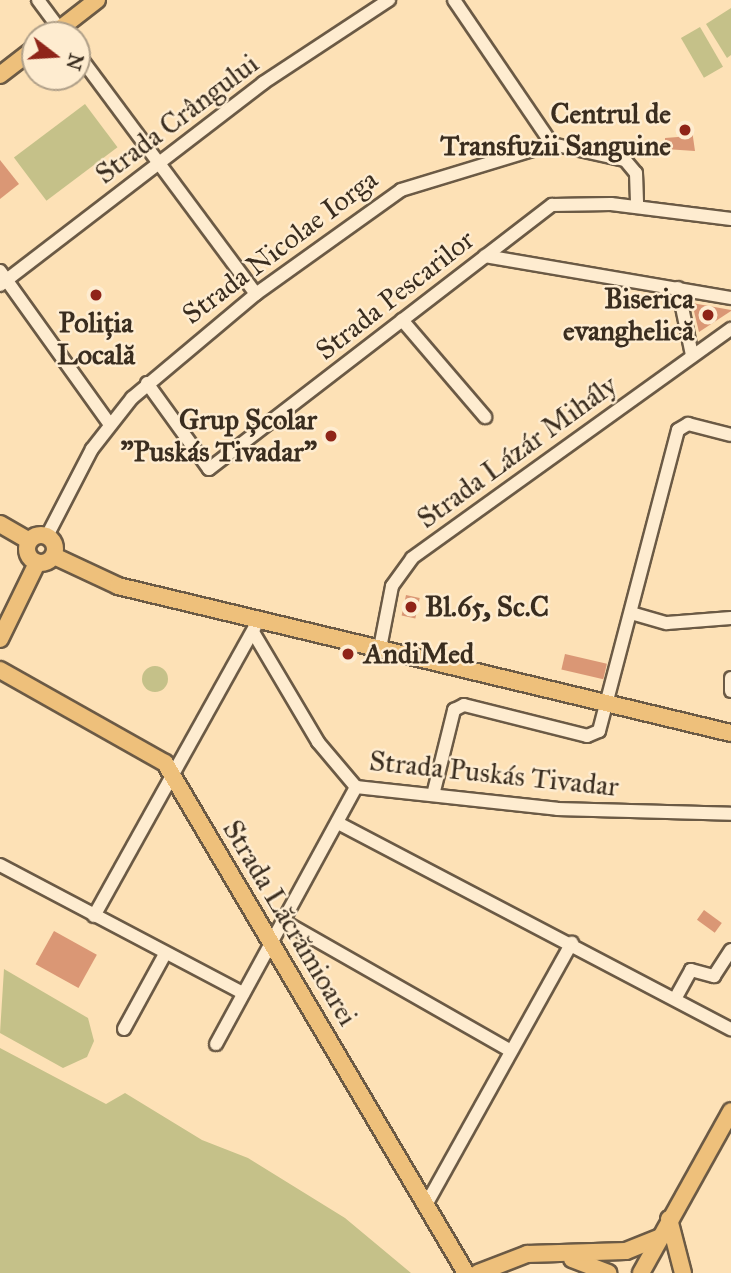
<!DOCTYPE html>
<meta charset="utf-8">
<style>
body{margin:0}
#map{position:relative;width:731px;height:1273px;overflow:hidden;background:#fde1b6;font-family:"IM FELL Great Primer",serif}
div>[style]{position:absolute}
.green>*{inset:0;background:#c5c189;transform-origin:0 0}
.round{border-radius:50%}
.building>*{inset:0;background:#da9775;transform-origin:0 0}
.roads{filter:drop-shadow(2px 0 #6b5a45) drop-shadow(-2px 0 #6b5a45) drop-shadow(0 2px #6b5a45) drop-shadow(0 -2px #6b5a45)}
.minor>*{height:12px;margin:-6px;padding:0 6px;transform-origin:6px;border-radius:6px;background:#feecd0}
.major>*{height:16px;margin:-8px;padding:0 8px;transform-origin:8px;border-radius:8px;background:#eec07b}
.major>.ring{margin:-8px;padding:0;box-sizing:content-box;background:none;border:16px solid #eec07b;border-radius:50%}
.dots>*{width:19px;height:19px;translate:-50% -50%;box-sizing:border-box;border:4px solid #feecd0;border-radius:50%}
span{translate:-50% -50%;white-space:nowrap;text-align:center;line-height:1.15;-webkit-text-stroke:5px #feecd0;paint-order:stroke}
.poi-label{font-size:28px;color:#3a2d1f;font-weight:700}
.right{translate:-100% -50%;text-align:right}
.left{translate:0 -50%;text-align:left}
.street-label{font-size:28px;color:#3a2d1f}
.north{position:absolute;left:21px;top:21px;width:70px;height:70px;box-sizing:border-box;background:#feecd0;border:2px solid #b0a089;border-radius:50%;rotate:107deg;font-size:19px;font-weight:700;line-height:28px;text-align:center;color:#3a2d1f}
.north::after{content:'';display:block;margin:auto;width:24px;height:32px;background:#8f2418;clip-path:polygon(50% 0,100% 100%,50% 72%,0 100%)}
</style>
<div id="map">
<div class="green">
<i style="clip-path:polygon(731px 8px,731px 55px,727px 58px,706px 24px)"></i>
<i style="left:700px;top:27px;width:46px;height:22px;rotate:60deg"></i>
<i style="left:85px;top:104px;width:54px;height:89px;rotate:53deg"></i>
<i class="round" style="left:142px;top:666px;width:26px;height:26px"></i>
<i style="clip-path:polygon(4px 969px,88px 1018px,94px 1041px,87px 1057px,63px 1068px,0 1033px)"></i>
<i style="clip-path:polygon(0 1048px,106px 1104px,125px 1093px,202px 1140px,248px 1158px,345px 1218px,411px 1273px,0 1273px)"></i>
</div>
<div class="building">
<i style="clip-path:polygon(678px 123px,691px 123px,695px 151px,665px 149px,665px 138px,678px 137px)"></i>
<i style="clip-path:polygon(0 160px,19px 184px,0 199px)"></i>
<i style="clip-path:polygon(692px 303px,731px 310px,731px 311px,699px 332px)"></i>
<i style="left:406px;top:595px;width:14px;height:21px;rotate:12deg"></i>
<i style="left:565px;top:654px;width:43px;height:16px;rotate:13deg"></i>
<i style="left:704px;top:910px;width:22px;height:12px;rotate:36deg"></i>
<i style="left:54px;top:931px;width:49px;height:38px;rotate:29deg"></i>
</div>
<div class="roads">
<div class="minor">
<i style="left:38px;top:0;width:44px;rotate:53.4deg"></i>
<i style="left:454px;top:0;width:174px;rotate:55.8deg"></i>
<i style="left:77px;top:53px;width:300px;rotate:53.4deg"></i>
<i style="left:485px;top:256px;width:250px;rotate:9.7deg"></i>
<i style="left:0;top:271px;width:187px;rotate:54.4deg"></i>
<i style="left:0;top:285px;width:332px;rotate:-37.5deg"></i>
<i style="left:263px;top:83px;width:151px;rotate:-33.4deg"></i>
<i style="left:678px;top:288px;width:68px;rotate:78.2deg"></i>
<i style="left:402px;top:320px;width:128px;rotate:49.4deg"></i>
<i style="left:147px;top:383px;width:106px;rotate:54.2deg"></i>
<i style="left:209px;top:469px;width:433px;rotate:-37.6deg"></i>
<i style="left:552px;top:205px;width:59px;rotate:-1deg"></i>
<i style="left:611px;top:204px;width:121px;rotate:7.1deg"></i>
<i style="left:47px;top:536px;width:98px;rotate:-62.7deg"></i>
<i style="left:92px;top:449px;width:65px;rotate:-51.9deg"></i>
<i style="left:132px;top:398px;width:162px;rotate:-40deg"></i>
<i style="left:256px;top:294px;width:178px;rotate:-35.6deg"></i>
<i style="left:401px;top:190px;width:158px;rotate:-16.9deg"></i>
<i style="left:552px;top:144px;width:75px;rotate:12.4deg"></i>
<i style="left:625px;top:160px;width:17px;rotate:50deg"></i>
<i style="left:636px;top:173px;width:33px;rotate:88deg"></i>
<i style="left:631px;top:613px;width:37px;rotate:16deg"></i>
<i style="left:667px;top:623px;width:64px;rotate:-4.5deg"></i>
<i style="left:253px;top:632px;width:128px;rotate:59.4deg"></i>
<i style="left:318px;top:742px;width:59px;rotate:49.8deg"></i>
<i style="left:356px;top:787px;width:202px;rotate:6.2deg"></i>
<i style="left:557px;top:809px;width:174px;rotate:1.6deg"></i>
<i style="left:380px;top:648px;width:63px;rotate:-79deg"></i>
<i style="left:392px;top:586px;width:34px;rotate:-54deg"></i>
<i style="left:412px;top:558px;width:393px;rotate:-35.7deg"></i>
<i style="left:731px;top:678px;width:13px;rotate:90deg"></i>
<i style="left:433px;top:795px;width:88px;rotate:-76.1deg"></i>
<i style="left:454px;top:710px;width:11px;rotate:-27deg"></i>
<i style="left:464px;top:705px;width:127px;rotate:14.1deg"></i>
<i style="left:587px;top:736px;width:13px;rotate:-23deg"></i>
<i style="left:599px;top:731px;width:311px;rotate:-75.3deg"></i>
<i style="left:678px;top:430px;width:12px;rotate:-31deg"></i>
<i style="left:688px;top:424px;width:44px;rotate:14.3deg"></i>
<i style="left:338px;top:823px;width:444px;rotate:27.7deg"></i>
<i style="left:0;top:865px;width:275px;rotate:27.8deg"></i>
<i style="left:94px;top:916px;width:331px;rotate:-60.9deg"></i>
<i style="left:283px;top:921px;width:262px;rotate:29.7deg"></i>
<i style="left:675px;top:999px;width:33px;rotate:-61deg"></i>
<i style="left:691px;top:970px;width:24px;rotate:15deg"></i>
<i style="left:714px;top:976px;width:31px;rotate:-57deg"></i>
<i style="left:124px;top:1029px;width:85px;rotate:-61.3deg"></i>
<i style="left:216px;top:1044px;width:293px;rotate:-61.4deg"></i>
<i style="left:427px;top:1203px;width:298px;rotate:-60.9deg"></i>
</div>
<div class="major">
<i style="left:52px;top:35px;width:57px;rotate:-37.9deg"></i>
<i style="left:0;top:75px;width:44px;rotate:-37.6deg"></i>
<i style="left:0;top:524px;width:34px;rotate:30deg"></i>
<i class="ring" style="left:27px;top:535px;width:12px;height:12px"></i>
<i style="left:54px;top:556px;width:71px;rotate:25.1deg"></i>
<i style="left:118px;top:586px;width:630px;rotate:13.49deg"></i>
<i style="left:0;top:639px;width:85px;rotate:-64deg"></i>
<i style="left:0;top:670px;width:189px;rotate:29.4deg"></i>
<i style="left:165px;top:763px;width:592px;rotate:59.45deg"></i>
<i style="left:669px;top:1219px;width:56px;rotate:75.5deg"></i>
<i style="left:572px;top:1259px;width:39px;rotate:21deg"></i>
<i style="left:478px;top:1273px;width:53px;rotate:-21.2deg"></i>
<i style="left:527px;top:1254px;width:99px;rotate:-1.7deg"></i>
<i style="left:626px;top:1251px;width:35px;rotate:-22deg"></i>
<i style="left:641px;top:1273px;width:185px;rotate:-60.9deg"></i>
</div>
</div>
<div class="dots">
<i style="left:685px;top:130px;background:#8f2418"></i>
<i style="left:96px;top:295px;background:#8f2418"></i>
<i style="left:708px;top:315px;background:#8f2418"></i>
<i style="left:331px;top:436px;background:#8f2418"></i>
<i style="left:411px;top:607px;background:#8f2418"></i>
<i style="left:348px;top:654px;background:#8f2418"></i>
</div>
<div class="poi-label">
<span class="right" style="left:671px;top:130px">Centrul de<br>Transfuzii Sanguine</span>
<span class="right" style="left:694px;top:315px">Biserica<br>evanghelică</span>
<span style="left:96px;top:339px">Poliția<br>Locală</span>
<span class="right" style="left:317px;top:436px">Grup Școlar<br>"Puskás Tivadar"</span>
<span class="left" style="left:425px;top:607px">Bl.65, Sc.C</span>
<span class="left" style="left:364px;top:654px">AndiMed</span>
</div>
<div class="street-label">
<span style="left:177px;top:119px;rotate:-37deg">Strada Crângului</span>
<span style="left:280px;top:247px;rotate:-37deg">Strada Nicolae Iorga</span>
<span style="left:395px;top:295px;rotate:-38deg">Strada Pescarilor</span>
<span style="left:517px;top:452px;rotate:-36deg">Strada Lázár Mihály</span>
<span style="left:494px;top:774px;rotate:6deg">Strada Puskás Tivadar</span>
<span style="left:290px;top:923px;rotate:59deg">Strada Lăcrămioarei</span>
</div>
<div class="north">N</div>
</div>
